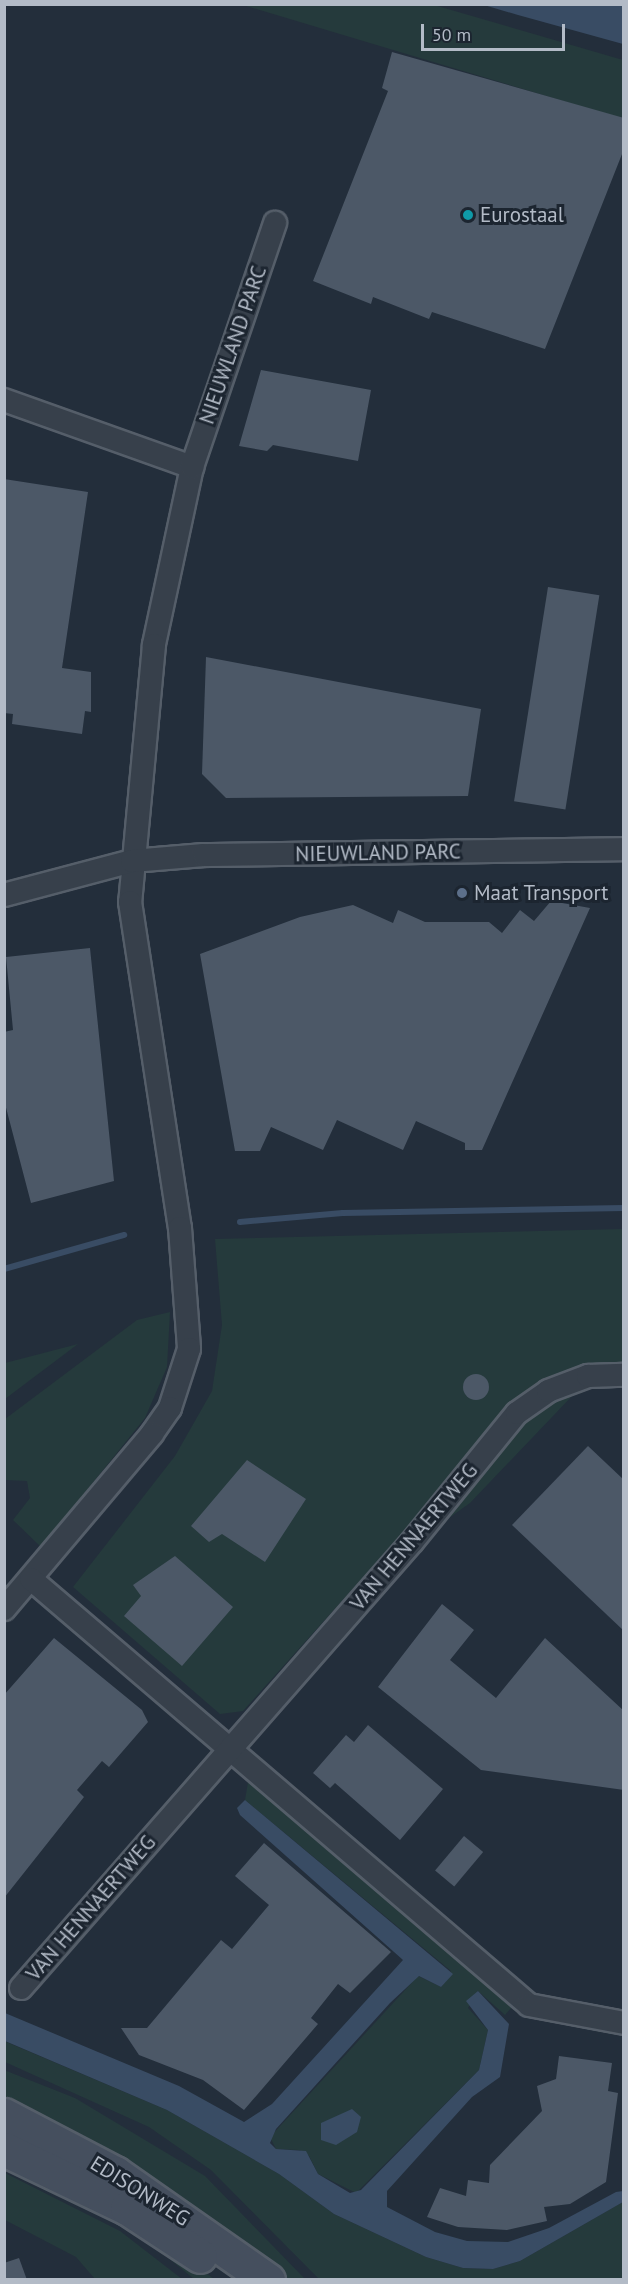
<!DOCTYPE html>
<style>
body{margin:0}
#map{position:relative;width:628px;height:2284px;overflow:hidden;background:#232e3b;font-family:"PT Sans",sans-serif}
div>[style]{position:absolute}
.green>*{inset:0;background:#253a3c}
.water>*{inset:0;background:#394c64}
.stream>*{height:6px;margin:-3px;padding:0 3px;transform-origin:3px;border-radius:3px;background:#394c64}
.building>*{inset:0;background:#4c5867;transform-origin:0 0}
.round{border-radius:50%}
.roads{filter:drop-shadow(2px 0 #555e69) drop-shadow(-2px 0 #555e69) drop-shadow(0 2px #555e69) drop-shadow(0 -2px #555e69)}
.street>*{height:22px;margin:-11px;padding:0 11px;transform-origin:11px;border-radius:11px;background:#37404b}
.secondary>*{height:33px;margin:-16.5px;padding:0 16.5px;transform-origin:16.5px;border-radius:16.5px;background:#454f5e}
.dots>*{width:16px;height:16px;translate:-50% -50%;box-sizing:border-box;border:3px solid #1c2530;border-radius:50%}
span{translate:-50% -50%;white-space:nowrap;text-align:center;line-height:1.15;-webkit-text-stroke:6px #1c2530;paint-order:stroke}
.poi-label{font-size:21px;color:#b3bbc7}
.left{translate:0 -50%;text-align:left}
.street-label{font-size:21px;color:#b3bbc7}
.frame{position:absolute;inset:0;border:6px solid #b3bbc7;pointer-events:none}
.scale{position:absolute;left:421px;top:24px;width:144px;height:27px;box-sizing:border-box;border:3px solid #b3bbc7;border-top:0;padding-left:8px;font-size:18px;line-height:21px;white-space:nowrap;color:#b3bbc7;-webkit-text-stroke:4px #1c2530;paint-order:stroke}
</style>
<div id="map">
<div class="green">
<i style="clip-path:polygon(243px 5px,434px 5px,623px 60px,623px 119px)"></i>
<i style="clip-path:polygon(623px 1229px,623px 1370px,574px 1394px,470px 1503px,358px 1583px,243px 1711px,220px 1714px,73px 1587px,175px 1456px,212px 1391px,222px 1325px,215px 1239px)"></i>
<i style="clip-path:polygon(170px 1312px,167px 1367px,145px 1418px,41px 1547px,13px 1520px,30px 1498px,27px 1481px,5px 1480px,5px 1419px,137px 1320px)"></i>
<i style="clip-path:polygon(78px 1344px,5px 1399px,5px 1363px)"></i>
<i style="clip-path:polygon(249px 1776px,512px 2007px,505px 2015px,478px 1991px,468px 2008px,488px 2030px,479px 2070px,356px 2193px,318px 2174px,309px 2156px,299px 2150px,276px 2149px,270px 2137px,418px 1976px,441px 1987px,451px 1971px,245px 1800px)"></i>
<i style="clip-path:polygon(4px 2041px,167px 2110px,279px 2174px,334px 2214px,426px 2257px,463px 2268px,493px 2269px,520px 2261px,623px 2202px,623px 2279px,319px 2279px,211px 2170px,149px 2127px,5px 2062px)"></i>
<i style="clip-path:polygon(4px 2070px,75px 2098px,205px 2176px,305px 2279px,282px 2279px,42px 2115px,5px 2097px)"></i>
<i style="clip-path:polygon(5px 2173px,120px 2231px,182px 2279px,95px 2279px,76px 2257px,5px 2220px)"></i>
<i style="clip-path:polygon(145px 2239px,187px 2258px,214px 2279px,194px 2279px)"></i>
</div>
<div class="water">
<i style="clip-path:polygon(484px 5px,623px 5px,623px 44px,518px 15px)"></i>
<i style="clip-path:polygon(245px 1800px,453px 1974px,441px 1987px,419px 1976px,390px 2003px,276px 2129px,270px 2143px,276px 2149px,306px 2151px,318px 2174px,350px 2193px,361px 2190px,479px 2070px,488px 2030px,466px 2001px,478px 1991px,509px 2024px,500px 2077px,472px 2097px,387px 2191px,387px 2207px,435px 2232px,467px 2241px,508px 2242px,549px 2228px,616px 2192px,623px 2191px,623px 2202px,520px 2261px,493px 2269px,463px 2268px,426px 2257px,334px 2214px,279px 2174px,167px 2110px,5px 2041px,5px 2013px,179px 2086px,244px 2122px,272px 2104px,403px 1960px,240px 1815px,237px 1808px)"></i>
<i style="clip-path:polygon(352px 2109px,361px 2117px,357px 2132px,336px 2145px,321px 2140px,321px 2123px)"></i>
</div>
<div class="stream">
<i style="left:240px;top:1222px;width:103px;rotate:-5deg"></i>
<i style="left:343px;top:1213px;width:281px;rotate:-1deg"></i>
<i style="left:4px;top:1269px;width:125px;rotate:-15.8deg"></i>
</div>
<div class="building">
<i style="clip-path:polygon(392px 52px,624px 118px,624px 149px,545px 349px,432px 312px,429px 319px,373px 297px,371px 304px,313px 281px,388px 91px,382px 88px)"></i>
<i style="clip-path:polygon(261px 370px,371px 390px,358px 461px,273px 445px,267px 451px,239px 446px)"></i>
<i style="clip-path:polygon(4px 479px,88px 492px,62px 668px,91px 672px,91px 712px,85px 711px,82px 734px,12px 724px,13px 714px,4px 713px)"></i>
<i style="left:548px;top:587px;width:52px;height:217px;rotate:9deg"></i>
<i style="clip-path:polygon(206px 657px,481px 709px,468px 796px,226px 798px,202px 774px)"></i>
<i style="clip-path:polygon(551px 901px,590px 908px,482px 1150px,465px 1150px,465px 1143px,416px 1121px,403px 1150px,337px 1120px,323px 1150px,271px 1127px,260px 1151px,235px 1151px,200px 954px,300px 917px,353px 905px,393px 923px,398px 910px,425px 922px,489px 922px,502px 933px,520px 910px,534px 921px)"></i>
<i style="clip-path:polygon(90px 948px,114px 1181px,31px 1203px,4px 1100px,4px 1032px,13px 1030px,6px 957px)"></i>
<i class="round" style="left:463px;top:1374px;width:26px;height:26px"></i>
<i style="clip-path:polygon(588px 1446px,624px 1480px,624px 1631px,512px 1525px)"></i>
<i style="clip-path:polygon(247px 1460px,306px 1499px,265px 1562px,222px 1534px,209px 1542px,191px 1526px)"></i>
<i style="clip-path:polygon(175px 1556px,233px 1607px,182px 1666px,124px 1616px,141px 1596px,133px 1585px)"></i>
<i style="clip-path:polygon(442px 1604px,474px 1630px,450px 1660px,496px 1698px,545px 1638px,624px 1711px,624px 1790px,481px 1770px,378px 1687px)"></i>
<i style="clip-path:polygon(54px 1638px,142px 1710px,148px 1722px,109px 1767px,102px 1761px,77px 1790px,84px 1797px,4px 1898px,4px 1695px)"></i>
<i style="clip-path:polygon(368px 1725px,443px 1789px,400px 1840px,335px 1783px,330px 1788px,313px 1773px,346px 1735px,354px 1742px)"></i>
<i style="left:464px;top:1836px;width:25px;height:45px;rotate:40deg"></i>
<i style="clip-path:polygon(264px 1843px,391px 1952px,350px 1993px,338px 1984px,311px 2018px,318px 2024px,244px 2110px,203px 2080px,139px 2055px,121px 2028px,147px 2028px,221px 1940px,232px 1949px,269px 1905px,235px 1876px)"></i>
<i style="clip-path:polygon(559px 2056px,612px 2063px,608px 2091px,618px 2093px,606px 2182px,570px 2204px,544px 2207px,547px 2221px,507px 2230px,458px 2227px,427px 2217px,440px 2188px,466px 2196px,468px 2180px,489px 2183px,490px 2165px,542px 2111px,537px 2086px,556px 2079px)"></i>
<i style="clip-path:polygon(19px 2258px,27px 2280px,4px 2280px,4px 2263px)"></i>
</div>
<div class="roads">
<div class="street">
<i style="left:4px;top:400px;width:200px;rotate:19.6deg"></i>
<i style="left:192px;top:467px;width:182px;rotate:102.1deg"></i>
<i style="left:154px;top:645px;width:258px;rotate:95.3deg"></i>
<i style="left:130px;top:902px;width:330px;rotate:81.3deg"></i>
<i style="left:180px;top:1228px;width:121px;rotate:85.7deg"></i>
<i style="left:189px;top:1349px;width:62px;rotate:107.9deg"></i>
<i style="left:170px;top:1408px;width:32px;rotate:125deg"></i>
<i style="left:152px;top:1434px;width:229px;rotate:130.2deg"></i>
<i style="left:192px;top:467px;width:258px;rotate:-71.2deg"></i>
<i style="left:4px;top:895px;width:132px;rotate:-14.9deg"></i>
<i style="left:132px;top:861px;width:72px;rotate:-4.8deg"></i>
<i style="left:204px;top:855px;width:420px;rotate:-0.8deg"></i>
<i style="left:31px;top:1579px;width:655px;rotate:40.54deg"></i>
<i style="left:529px;top:2005px;width:97px;rotate:10.7deg"></i>
<i style="left:21px;top:1988px;width:593px;rotate:-48.76deg"></i>
<i style="left:412px;top:1542px;width:166px;rotate:-50.9deg"></i>
<i style="left:517px;top:1413px;width:38px;rotate:-35deg"></i>
<i style="left:548px;top:1391px;width:43px;rotate:-20.6deg"></i>
<i style="left:588px;top:1376px;width:36px;rotate:-2deg"></i>
</div>
<div class="secondary">
<i style="left:4px;top:2115px;width:125px;rotate:27.6deg"></i>
<i style="left:115px;top:2173px;width:187px;rotate:35deg"></i>
<i style="left:4px;top:2149px;width:136px;rotate:25.6deg"></i>
<i style="left:127px;top:2208px;width:87px;rotate:33.3deg"></i>
</div>
</div>
<div class="dots">
<i style="left:468px;top:215px;background:#0f9aa8"></i>
<i style="left:462px;top:893px;background:#5c6f8a"></i>
</div>
<div class="poi-label">
<span class="left" style="left:480px;top:215px">Eurostaal</span>
<span class="left" style="left:474px;top:893px">Maat Transport</span>
</div>
<div class="street-label">
<span style="left:233px;top:345px;rotate:-71deg">NIEUWLAND PARC</span>
<span style="left:378px;top:853px;rotate:-1deg">NIEUWLAND PARC</span>
<span style="left:414px;top:1537px;rotate:-50deg">VAN HENNAERTWEG</span>
<span style="left:91px;top:1908px;rotate:-49deg">VAN HENNAERTWEG</span>
<span style="left:140px;top:2191px;rotate:32deg">EDISONWEG</span>
</div>
<div class="frame"></div>
<div class="scale">50 m</div>
</div>
